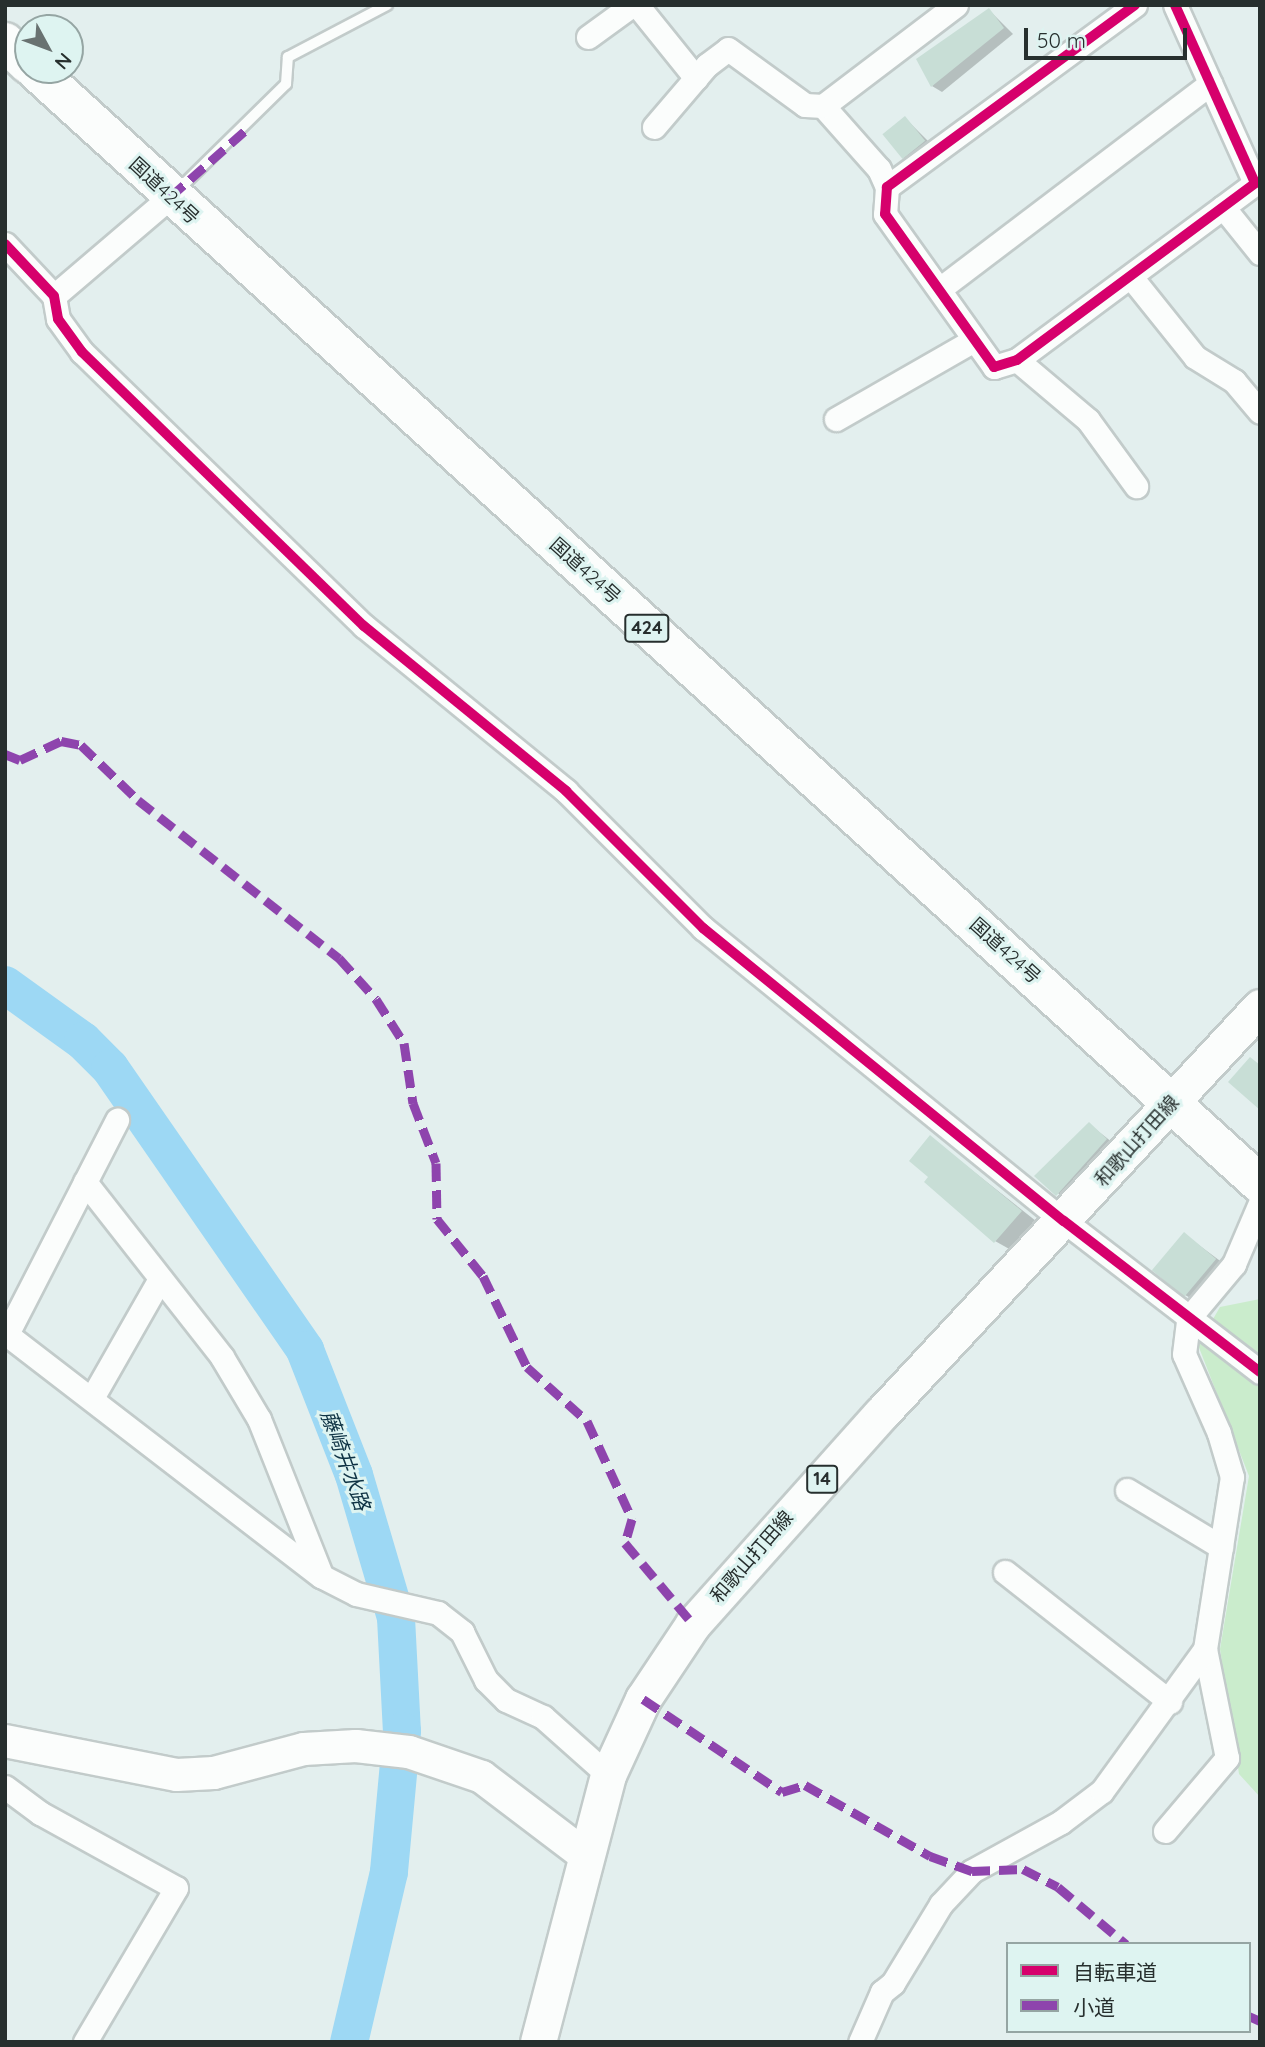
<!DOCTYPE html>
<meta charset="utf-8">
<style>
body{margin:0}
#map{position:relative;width:1265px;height:2047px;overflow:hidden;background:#e3efee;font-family:Quicksand,"Noto Sans JP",sans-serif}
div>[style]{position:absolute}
.green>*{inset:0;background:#caeccc}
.shadow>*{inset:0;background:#0003}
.river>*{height:38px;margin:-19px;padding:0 19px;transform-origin:19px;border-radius:19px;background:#9dd8f4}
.building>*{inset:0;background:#c8ded6;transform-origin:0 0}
.roads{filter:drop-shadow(2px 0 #c2cbca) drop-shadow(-2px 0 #c2cbca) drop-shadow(0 2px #c2cbca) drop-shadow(0 -2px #c2cbca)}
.lane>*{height:10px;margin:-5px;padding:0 5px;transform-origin:5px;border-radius:5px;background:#fbfdfc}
.street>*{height:23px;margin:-11.5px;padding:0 11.5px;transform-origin:11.5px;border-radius:11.5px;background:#fbfdfc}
.secondary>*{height:32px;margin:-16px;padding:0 16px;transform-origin:16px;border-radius:16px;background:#fbfdfc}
.primary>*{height:35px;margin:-17.5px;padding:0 17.5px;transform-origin:17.5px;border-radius:17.5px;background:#fbfdfc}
.highway>*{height:38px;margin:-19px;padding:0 19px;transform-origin:19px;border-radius:19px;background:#fbfdfc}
.quiet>*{height:9px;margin-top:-4.5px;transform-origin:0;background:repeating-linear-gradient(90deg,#8e44ad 0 18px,transparent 0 27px)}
.cycleway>*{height:10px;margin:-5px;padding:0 5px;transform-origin:5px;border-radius:5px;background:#d6006c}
span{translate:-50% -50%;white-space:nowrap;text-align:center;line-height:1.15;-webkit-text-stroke:6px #def4f1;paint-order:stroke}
.shield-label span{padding:2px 5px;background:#def4f1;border:2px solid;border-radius:5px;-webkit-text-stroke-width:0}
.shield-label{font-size:18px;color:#272f2e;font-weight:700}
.street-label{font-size:19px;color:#272f2e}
.water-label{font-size:21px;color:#0f3344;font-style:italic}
.frame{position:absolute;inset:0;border:7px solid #272f2e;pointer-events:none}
.legend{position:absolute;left:1006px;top:1942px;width:245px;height:91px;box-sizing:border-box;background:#def4f1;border:2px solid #95a5a3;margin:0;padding:9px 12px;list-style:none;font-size:21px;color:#272f2e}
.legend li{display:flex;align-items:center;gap:14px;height:35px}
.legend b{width:35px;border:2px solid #95a5a3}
.north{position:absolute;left:14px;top:14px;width:70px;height:70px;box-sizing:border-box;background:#def4f1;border:2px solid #95a5a3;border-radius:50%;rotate:131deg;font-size:19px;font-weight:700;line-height:28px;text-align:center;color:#272f2e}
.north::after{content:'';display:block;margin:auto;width:24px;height:32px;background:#697271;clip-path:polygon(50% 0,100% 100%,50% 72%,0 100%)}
.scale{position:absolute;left:1024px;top:28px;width:163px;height:32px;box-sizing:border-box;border:4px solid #272f2e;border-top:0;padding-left:9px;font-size:21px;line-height:24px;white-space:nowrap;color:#272f2e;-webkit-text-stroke:5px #def4f1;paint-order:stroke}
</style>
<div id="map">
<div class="green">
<i style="clip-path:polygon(1260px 1299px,1260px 1797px,1239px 1774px,1220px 1649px,1249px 1476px,1198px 1345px,1220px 1307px)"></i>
</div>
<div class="shadow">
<i style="clip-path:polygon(989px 10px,1013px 34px,942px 92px,932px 86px)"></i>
<i style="clip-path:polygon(905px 118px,935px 148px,914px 164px,903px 157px)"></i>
<i style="clip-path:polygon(1089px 1124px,1117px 1146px,1068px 1201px,1036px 1176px)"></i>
<i style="clip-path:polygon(930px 1137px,1036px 1221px,1011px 1250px,995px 1241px,930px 1177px)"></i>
<i style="clip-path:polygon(1184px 1234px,1231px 1269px,1202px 1304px,1185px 1295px)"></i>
</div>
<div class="river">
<i style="left:5px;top:985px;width:96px;rotate:35.7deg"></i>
<i style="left:83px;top:1041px;width:38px;rotate:45deg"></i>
<i style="left:110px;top:1068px;width:343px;rotate:55.3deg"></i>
<i style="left:305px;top:1350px;width:134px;rotate:68.6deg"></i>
<i style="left:354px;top:1475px;width:149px;rotate:73.6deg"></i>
<i style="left:396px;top:1618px;width:113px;rotate:87deg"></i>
<i style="left:402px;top:1731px;width:142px;rotate:95.3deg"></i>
<i style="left:389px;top:1872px;width:175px;rotate:103.2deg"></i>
</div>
<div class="building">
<i style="clip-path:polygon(989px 8px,1004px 28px,931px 87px,916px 59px)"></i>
<i style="left:905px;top:116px;width:32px;height:29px;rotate:51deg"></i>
<i style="clip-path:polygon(1250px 1057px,1260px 1065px,1260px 1110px,1228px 1082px)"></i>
<i style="clip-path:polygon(1089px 1122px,1107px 1139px,1056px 1196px,1034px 1176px)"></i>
<i style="clip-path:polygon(930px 1135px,1022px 1211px,994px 1243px,924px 1182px,928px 1177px,909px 1161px)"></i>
<i style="left:1184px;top:1232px;width:42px;height:50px;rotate:40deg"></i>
</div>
<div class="roads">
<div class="lane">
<i style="left:177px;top:191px;width:153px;rotate:-44.5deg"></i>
<i style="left:286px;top:84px;width:27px;rotate:-86deg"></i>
<i style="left:288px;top:57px;width:112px;rotate:-27.7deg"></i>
</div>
<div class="street">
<i style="left:637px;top:5px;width:94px;rotate:51.1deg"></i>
<i style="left:1135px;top:5px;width:308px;rotate:143.7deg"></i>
<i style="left:887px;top:187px;width:27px;rotate:94deg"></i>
<i style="left:885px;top:214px;width:188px;rotate:54.5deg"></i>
<i style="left:994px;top:367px;width:24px;rotate:-17deg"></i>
<i style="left:1017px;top:360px;width:297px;rotate:-36.6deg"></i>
<i style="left:1255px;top:183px;width:195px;rotate:-114.2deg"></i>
<i style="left:588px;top:37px;width:54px;rotate:-36deg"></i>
<i style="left:823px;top:106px;width:84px;rotate:48.4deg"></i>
<i style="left:879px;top:169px;width:20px;rotate:66deg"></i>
<i style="left:654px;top:127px;width:82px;rotate:-49.5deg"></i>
<i style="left:707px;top:65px;width:26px;rotate:-37deg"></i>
<i style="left:728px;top:49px;width:95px;rotate:36deg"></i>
<i style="left:805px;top:105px;width:18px;rotate:3deg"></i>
<i style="left:823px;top:106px;width:167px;rotate:-37.2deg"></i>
<i style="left:1223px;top:207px;width:59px;rotate:51.2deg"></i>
<i style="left:5px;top:244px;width:71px;rotate:46.7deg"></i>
<i style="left:54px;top:296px;width:23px;rotate:80deg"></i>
<i style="left:58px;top:319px;width:41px;rotate:54deg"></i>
<i style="left:82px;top:352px;width:393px;rotate:44.2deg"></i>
<i style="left:364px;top:626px;width:261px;rotate:39.2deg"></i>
<i style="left:566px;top:791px;width:194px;rotate:45deg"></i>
<i style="left:703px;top:928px;width:465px;rotate:39.1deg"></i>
<i style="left:1064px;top:1221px;width:247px;rotate:37.6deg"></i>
<i style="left:1131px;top:277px;width:102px;rotate:51.3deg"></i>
<i style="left:1195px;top:357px;width:46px;rotate:31.6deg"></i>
<i style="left:1234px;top:381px;width:40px;rotate:50deg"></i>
<i style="left:941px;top:288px;width:338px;rotate:-37.2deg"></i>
<i style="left:54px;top:296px;width:153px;rotate:-40.5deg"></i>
<i style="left:1017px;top:360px;width:93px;rotate:40.2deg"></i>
<i style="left:1088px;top:420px;width:82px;rotate:54deg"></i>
<i style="left:836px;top:419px;width:157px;rotate:-29.8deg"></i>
<i style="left:85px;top:1182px;width:222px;rotate:51.9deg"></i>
<i style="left:222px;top:1357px;width:72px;rotate:59.2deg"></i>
<i style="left:259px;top:1419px;width:168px;rotate:68.3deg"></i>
<i style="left:5px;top:1333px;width:399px;rotate:37.6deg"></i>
<i style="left:321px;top:1576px;width:39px;rotate:27deg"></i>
<i style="left:356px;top:1594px;width:84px;rotate:13deg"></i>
<i style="left:438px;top:1613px;width:31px;rotate:38deg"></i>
<i style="left:462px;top:1632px;width:54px;rotate:63.4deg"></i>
<i style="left:486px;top:1680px;width:28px;rotate:45deg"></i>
<i style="left:506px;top:1700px;width:41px;rotate:24.7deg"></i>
<i style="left:543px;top:1717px;width:87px;rotate:41.7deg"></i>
<i style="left:7px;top:1334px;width:241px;rotate:-62.8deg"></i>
<i style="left:92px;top:1398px;width:137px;rotate:-60.3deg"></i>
<i style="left:1127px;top:1490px;width:110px;rotate:31.2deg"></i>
<i style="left:1005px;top:1572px;width:210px;rotate:38.2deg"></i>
<i style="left:5px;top:1787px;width:44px;rotate:36.6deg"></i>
<i style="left:40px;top:1813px;width:155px;rotate:28.9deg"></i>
<i style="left:176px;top:1888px;width:179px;rotate:120.6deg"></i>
<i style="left:1165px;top:1831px;width:96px;rotate:-49.7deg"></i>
<i style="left:1227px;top:1758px;width:111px;rotate:-101.4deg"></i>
<i style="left:860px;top:2042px;width:55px;rotate:-66.3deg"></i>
<i style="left:882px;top:1992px;width:14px;rotate:-39deg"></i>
<i style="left:893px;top:1983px;width:92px;rotate:-58.7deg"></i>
<i style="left:941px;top:1904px;width:45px;rotate:-46.8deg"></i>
<i style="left:972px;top:1871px;width:102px;rotate:-28.8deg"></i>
<i style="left:1061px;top:1822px;width:51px;rotate:-37.1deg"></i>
<i style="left:1102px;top:1791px;width:175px;rotate:-54deg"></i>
<i style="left:1205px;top:1649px;width:174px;rotate:-81.1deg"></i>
<i style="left:1232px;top:1477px;width:46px;rotate:-106.5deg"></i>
<i style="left:1219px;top:1433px;width:86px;rotate:-113.9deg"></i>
<i style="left:1184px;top:1354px;width:35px;rotate:-83deg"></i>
<i style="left:1188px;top:1319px;width:72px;rotate:-50.1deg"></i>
<i style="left:1234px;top:1264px;width:66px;rotate:-66.9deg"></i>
</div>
<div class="secondary">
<i style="left:5px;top:1741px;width:175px;rotate:11.2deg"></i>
<i style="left:177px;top:1775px;width:37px;rotate:-3deg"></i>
<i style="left:214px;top:1773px;width:93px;rotate:-14.9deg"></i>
<i style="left:304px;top:1749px;width:52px;rotate:-3.3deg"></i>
<i style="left:356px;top:1746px;width:53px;rotate:6.5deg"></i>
<i style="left:409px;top:1752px;width:77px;rotate:18.9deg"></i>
<i style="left:482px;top:1777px;width:131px;rotate:37.2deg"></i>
</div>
<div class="primary">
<i style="left:538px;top:2042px;width:276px;rotate:-75.3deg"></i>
<i style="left:608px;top:1775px;width:84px;rotate:-65.3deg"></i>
<i style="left:643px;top:1699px;width:90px;rotate:-56.3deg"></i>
<i style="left:693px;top:1624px;width:282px;rotate:-48.2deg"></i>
<i style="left:881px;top:1414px;width:556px;rotate:-47.04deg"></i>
</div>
<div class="highway">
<i style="left:5px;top:42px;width:32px;rotate:44deg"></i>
<i style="left:35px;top:70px;width:1656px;rotate:42.28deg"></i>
</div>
</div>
<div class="quiet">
<i style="left:170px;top:197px;width:104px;rotate:-41.5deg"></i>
<i style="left:5px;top:754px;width:16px;rotate:22deg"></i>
<i style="left:20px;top:760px;width:45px;rotate:-24.9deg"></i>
<i style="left:61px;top:741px;width:20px;rotate:11deg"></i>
<i style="left:81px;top:745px;width:79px;rotate:44deg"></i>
<i style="left:138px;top:800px;width:256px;rotate:38.2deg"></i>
<i style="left:339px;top:958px;width:55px;rotate:47.9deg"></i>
<i style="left:376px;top:999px;width:52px;rotate:57.5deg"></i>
<i style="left:404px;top:1043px;width:61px;rotate:81.5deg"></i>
<i style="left:413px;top:1103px;width:64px;rotate:69deg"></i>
<i style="left:436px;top:1163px;width:56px;rotate:89deg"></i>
<i style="left:437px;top:1219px;width:73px;rotate:51.1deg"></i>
<i style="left:483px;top:1276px;width:101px;rotate:64.2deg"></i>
<i style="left:527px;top:1367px;width:81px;rotate:42deg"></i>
<i style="left:587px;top:1421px;width:108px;rotate:65.3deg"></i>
<i style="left:632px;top:1519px;width:25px;rotate:106deg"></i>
<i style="left:625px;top:1543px;width:106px;rotate:50deg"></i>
<i style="left:643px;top:1699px;width:167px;rotate:33.8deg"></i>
<i style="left:782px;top:1792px;width:24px;rotate:-17deg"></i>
<i style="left:805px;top:1785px;width:144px;rotate:29.6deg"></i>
<i style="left:930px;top:1856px;width:45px;rotate:19.7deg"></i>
<i style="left:972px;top:1871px;width:51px;rotate:-2.2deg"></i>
<i style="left:1023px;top:1869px;width:39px;rotate:27deg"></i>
<i style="left:1058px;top:1887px;width:89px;rotate:40deg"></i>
<i style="left:1249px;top:2016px;width:12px;rotate:24deg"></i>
</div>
<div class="cycleway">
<i style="left:1135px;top:5px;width:308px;rotate:143.7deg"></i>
<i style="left:887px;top:187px;width:27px;rotate:94deg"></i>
<i style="left:885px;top:214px;width:188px;rotate:54.5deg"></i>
<i style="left:994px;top:367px;width:24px;rotate:-17deg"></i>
<i style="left:1017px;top:360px;width:297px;rotate:-36.6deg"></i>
<i style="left:1255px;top:183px;width:195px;rotate:-114.2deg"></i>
<i style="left:5px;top:244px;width:71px;rotate:46.7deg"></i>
<i style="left:54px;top:296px;width:23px;rotate:80deg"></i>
<i style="left:58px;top:319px;width:41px;rotate:54deg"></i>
<i style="left:82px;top:352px;width:393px;rotate:44.2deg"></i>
<i style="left:364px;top:626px;width:261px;rotate:39.2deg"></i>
<i style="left:566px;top:791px;width:194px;rotate:45deg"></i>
<i style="left:703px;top:928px;width:465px;rotate:39.1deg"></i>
<i style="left:1064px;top:1221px;width:247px;rotate:37.6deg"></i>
</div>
<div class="shield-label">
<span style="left:647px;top:628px">424</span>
<span style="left:822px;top:1479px">14</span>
</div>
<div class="street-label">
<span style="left:164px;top:191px;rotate:43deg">国道424号</span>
<span style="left:585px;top:571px;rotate:42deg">国道424号</span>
<span style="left:1005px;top:951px;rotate:42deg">国道424号</span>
<span style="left:1137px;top:1141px;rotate:-48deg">和歌山打田線</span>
<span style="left:752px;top:1557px;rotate:-49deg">和歌山打田線</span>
</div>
<div class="water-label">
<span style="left:346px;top:1460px;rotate:70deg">藤崎井水路</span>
</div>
<div class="frame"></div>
<ul class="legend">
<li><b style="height:9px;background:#d6006c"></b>自転車道</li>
<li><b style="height:9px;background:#8e44ad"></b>小道</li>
</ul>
<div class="north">N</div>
<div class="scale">50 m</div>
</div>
